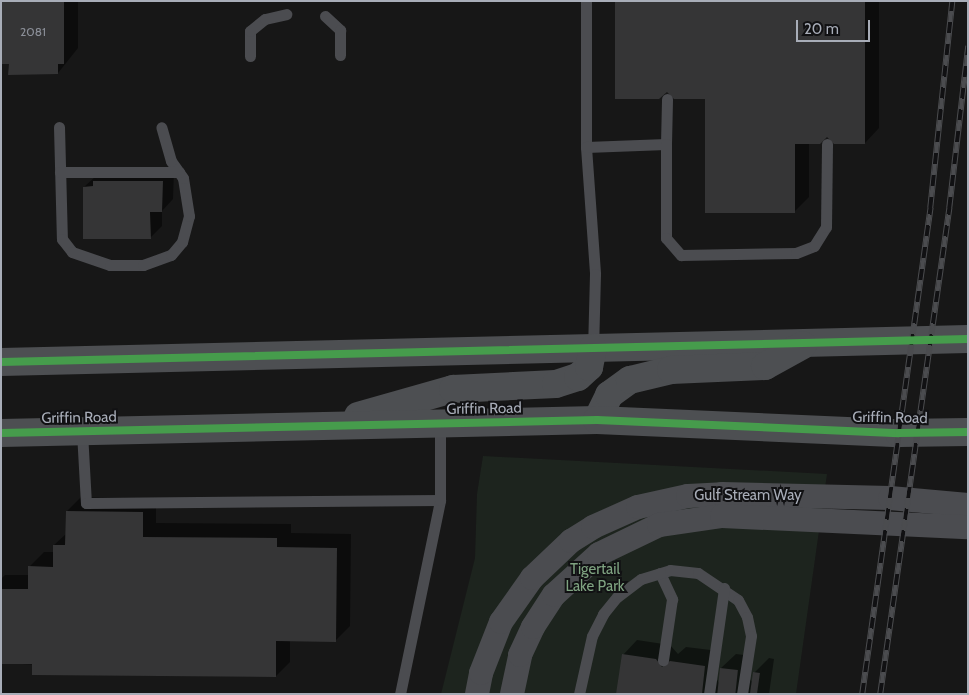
<!DOCTYPE html>
<style>
body{margin:0}
#map{position:relative;width:969px;height:695px;overflow:hidden;background:#171717;font-family:Cabin,sans-serif}
div>[style]{position:absolute}
.green>*{inset:0;background:#1d241e}
.shadow>*{inset:0;background:#0007}
.building>*{inset:0;background:#353536;transform-origin:0 0}
.service>*{height:11px;margin:-5.5px;padding:0 5.5px;transform-origin:5.5px;border-radius:5.5px;background:#4b4c50}
.minor>*{height:24px;margin:-12px;padding:0 12px;transform-origin:12px;border-radius:12px;background:#4b4c50}
.primary>*{height:28px;margin:-14px;padding:0 14px;transform-origin:14px;border-radius:14px;background:#4d4f52}
.rail>*{height:5.5px;margin-top:-2.75px;transform-origin:0;background:repeating-linear-gradient(90deg,#111113 0 11px,#4b4c4f 0 22px);box-sizing:border-box;border-block:1px solid #4b4c4f}
.cycleway>*{height:8px;margin:-4px;padding:0 4px;transform-origin:4px;border-radius:4px;background:#469c4c}
span{translate:-50% -50%;white-space:nowrap;text-align:center;line-height:1.15;-webkit-text-stroke:4px #111113;paint-order:stroke}
.number-label{font-size:12px;color:#8b8f98}
.number-label span{-webkit-text-stroke-width:0}
.street-label{font-size:15px;color:#a8adb8}
.park-label{font-size:15px;color:#7fa381}
.frame{position:absolute;inset:0;border:2px solid #a8adb8;pointer-events:none}
.scale{position:absolute;left:796px;top:20px;width:74px;height:22px;box-sizing:border-box;border:2px solid #a8adb8;border-top:0;padding-left:6px;font-size:15px;line-height:18px;white-space:nowrap;color:#a8adb8;-webkit-text-stroke:4px #111113;paint-order:stroke}
</style>
<div id="map">
<div class="green">
<i style="clip-path:polygon(483px 456px,827px 474px,796px 694px,441px 694px,475px 558px,477px 494px)"></i>
</div>
<div class="shadow">
<i style="clip-path:polygon(3px 1px,78px 1px,78px 48px,58px 73px,10px 62px)"></i>
<i style="clip-path:polygon(617px 1px,879px 1px,879px 128px,865px 143px,827px 135px,809px 142px,809px 197px,794px 212px,706px 98px)"></i>
<i style="clip-path:polygon(174px 170px,173px 199px,162px 211px,162px 226px,150px 238px,84px 187px,96px 176px)"></i>
<i style="clip-path:polygon(81px 497px,156px 498px,156px 523px,291px 524px,291px 533px,351px 534px,350px 626px,335px 641px,290px 640px,290px 662px,276px 676px,1px 663px,1px 579px,5px 575px,29px 575px,29px 567px,44px 552px,54px 552px,54px 545px,67px 533px,67px 511px)"></i>
<i style="clip-path:polygon(637px 640px,670px 645px,678px 654px,686px 647px,719px 651px,716px 678px,719px 683px,721px 668px,736px 654px,752px 656px,749px 678px,753px 683px,754px 673px,769px 658px,774px 659px,769px 694px,618px 694px,623px 655px)"></i>
</div>
<div class="building">
<i style="clip-path:polygon(2px 1px,64px 1px,64px 64px,58px 64px,58px 74px,8px 75px,9px 64px,2px 64px)"></i>
<i style="clip-path:polygon(615px 1px,865px 1px,865px 144px,834px 144px,827px 137px,820px 144px,795px 144px,795px 213px,705px 213px,705px 99px,674px 99px,667px 92px,659px 99px,615px 99px)"></i>
<i style="clip-path:polygon(93px 181px,163px 181px,162px 212px,150px 212px,151px 239px,83px 239px,83px 187px,93px 186px)"></i>
<i style="clip-path:polygon(66px 511px,143px 512px,143px 537px,277px 538px,277px 547px,337px 548px,336px 642px,276px 641px,276px 677px,32px 675px,32px 664px,1px 664px,1px 589px,28px 589px,28px 566px,53px 567px,53px 545px,65px 545px)"></i>
<i style="clip-path:polygon(622px 654px,656px 659px,662px 667px,670px 661px,705px 666px,702px 694px,616px 694px)"></i>
<i style="left:720px;top:668px;width:18px;height:26px;rotate:6deg"></i>
<i style="left:753px;top:672px;width:7px;height:22px;rotate:8deg"></i>
</div>
<div class="service">
<i style="left:586px;top:1px;width:146px;rotate:90deg"></i>
<i style="left:586px;top:147px;width:127px;rotate:85.9deg"></i>
<i style="left:595px;top:274px;width:74px;rotate:91.5deg"></i>
<i style="left:325px;top:16px;width:21px;rotate:43deg"></i>
<i style="left:340px;top:30px;width:25px;rotate:90deg"></i>
<i style="left:250px;top:56px;width:25px;rotate:-90deg"></i>
<i style="left:250px;top:31px;width:19px;rotate:-39deg"></i>
<i style="left:265px;top:19px;width:22px;rotate:-13deg"></i>
<i style="left:59px;top:127px;width:112px;rotate:88.5deg"></i>
<i style="left:62px;top:239px;width:16px;rotate:52deg"></i>
<i style="left:72px;top:252px;width:40px;rotate:18.9deg"></i>
<i style="left:110px;top:265px;width:33px"></i>
<i style="left:143px;top:265px;width:30px;rotate:-20deg"></i>
<i style="left:171px;top:255px;width:17px;rotate:-50deg"></i>
<i style="left:182px;top:242px;width:27px;rotate:-75deg"></i>
<i style="left:189px;top:216px;width:38px;rotate:-99deg"></i>
<i style="left:183px;top:178px;width:21px;rotate:-125deg"></i>
<i style="left:171px;top:161px;width:35px;rotate:-106deg"></i>
<i style="left:666px;top:144px;width:45px;rotate:-88.7deg"></i>
<i style="left:586px;top:147px;width:80px;rotate:-2.1deg"></i>
<i style="left:666px;top:144px;width:94px;rotate:90deg"></i>
<i style="left:666px;top:238px;width:23px;rotate:49deg"></i>
<i style="left:681px;top:255px;width:115px;rotate:-1deg"></i>
<i style="left:796px;top:253px;width:19px;rotate:-21deg"></i>
<i style="left:814px;top:246px;width:22px;rotate:-58deg"></i>
<i style="left:826px;top:227px;width:83px;rotate:-89.3deg"></i>
<i style="left:60px;top:172px;width:119px"></i>
<i style="left:82px;top:432px;width:71px;rotate:86.8deg"></i>
<i style="left:86px;top:503px;width:354px;rotate:-0.5deg"></i>
<i style="left:660px;top:573px;width:29px;rotate:65deg"></i>
<i style="left:672px;top:599px;width:62px;rotate:98.4deg"></i>
<i style="left:400px;top:694px;width:198px;rotate:-78.3deg"></i>
<i style="left:440px;top:500px;width:76px;rotate:-90deg"></i>
<i style="left:579px;top:694px;width:59px;rotate:-77.4deg"></i>
<i style="left:592px;top:636px;width:25px;rotate:-63deg"></i>
<i style="left:603px;top:614px;width:22px;rotate:-51deg"></i>
<i style="left:617px;top:597px;width:30px;rotate:-37deg"></i>
<i style="left:641px;top:579px;width:30px;rotate:-17deg"></i>
<i style="left:670px;top:570px;width:28px;rotate:6deg"></i>
<i style="left:698px;top:573px;width:48px;rotate:34deg"></i>
<i style="left:738px;top:600px;width:19px;rotate:62deg"></i>
<i style="left:747px;top:617px;width:19px;rotate:78deg"></i>
<i style="left:751px;top:636px;width:59px;rotate:98.8deg"></i>
<i style="left:709px;top:694px;width:107px;rotate:-81.9deg"></i>
</div>
<div class="minor">
<i style="left:477px;top:694px;width:21px;rotate:-79deg"></i>
<i style="left:481px;top:673px;width:55px;rotate:-68.6deg"></i>
<i style="left:501px;top:622px;width:54px;rotate:-54.8deg"></i>
<i style="left:532px;top:578px;width:54px;rotate:-43.5deg"></i>
<i style="left:571px;top:541px;width:26px;rotate:-32deg"></i>
<i style="left:593px;top:527px;width:49px;rotate:-24deg"></i>
<i style="left:638px;top:507px;width:51px;rotate:-12.4deg"></i>
<i style="left:688px;top:496px;width:34px;rotate:-3deg"></i>
<i style="left:722px;top:494px;width:168px;rotate:1.4deg"></i>
<i style="left:890px;top:498px;width:78px;rotate:5.1deg"></i>
<i style="left:512px;top:694px;width:40px;rotate:-78deg"></i>
<i style="left:520px;top:655px;width:31px;rotate:-65deg"></i>
<i style="left:533px;top:627px;width:38px;rotate:-57deg"></i>
<i style="left:554px;top:595px;width:61px;rotate:-42.3deg"></i>
<i style="left:599px;top:554px;width:67px;rotate:-25.8deg"></i>
<i style="left:659px;top:525px;width:64px;rotate:-8.1deg"></i>
<i style="left:722px;top:516px;width:246px;rotate:2.6deg"></i>
</div>
<div class="primary">
<i style="left:1px;top:362px;width:967px;rotate:-1.36deg"></i>
<i style="left:358px;top:416px;width:99px;rotate:-15.9deg"></i>
<i style="left:453px;top:389px;width:103px;rotate:-2.8deg"></i>
<i style="left:556px;top:384px;width:23px;rotate:-18deg"></i>
<i style="left:578px;top:377px;width:15px;rotate:-42deg"></i>
<i style="left:589px;top:367px;width:19px;rotate:-78deg"></i>
<i style="left:597px;top:420px;width:28px;rotate:-64deg"></i>
<i style="left:609px;top:395px;width:26px;rotate:-36deg"></i>
<i style="left:630px;top:380px;width:42px;rotate:-13.7deg"></i>
<i style="left:671px;top:370px;width:94px;rotate:-2.4deg"></i>
<i style="left:765px;top:366px;width:43px;rotate:-28.9deg"></i>
<i style="left:1px;top:433px;width:596px;rotate:-1.25deg"></i>
<i style="left:597px;top:420px;width:302px;rotate:2.5deg"></i>
<i style="left:899px;top:433px;width:69px;rotate:-0.8deg"></i>
</div>
<div class="rail">
<i style="left:862px;top:694px;width:491px;rotate:-82deg"></i>
<i style="left:930px;top:208px;width:208px;rotate:-83.9deg"></i>
<i style="left:880px;top:694px;width:491px;rotate:-81.9deg"></i>
<i style="left:949px;top:208px;width:163px;rotate:-83.3deg"></i>
</div>
<div class="cycleway">
<i style="left:1px;top:362px;width:967px;rotate:-1.36deg"></i>
<i style="left:1px;top:433px;width:596px;rotate:-1.25deg"></i>
<i style="left:597px;top:420px;width:302px;rotate:2.5deg"></i>
<i style="left:899px;top:433px;width:69px;rotate:-0.8deg"></i>
</div>
<div class="number-label">
<span style="left:33px;top:32px">2081</span>
</div>
<div class="street-label">
<span style="left:484px;top:409px;rotate:-1deg">Griffin Road</span>
<span style="left:79px;top:418px;rotate:-1deg">Griffin Road</span>
<span style="left:890px;top:418px;rotate:1deg">Griffin Road</span>
<span style="left:748px;top:496px">Gulf Stream Way</span>
</div>
<div class="park-label">
<span style="left:595px;top:578px">Tigertail<br>Lake Park</span>
</div>
<div class="frame"></div>
<div class="scale">20 m</div>
</div>
